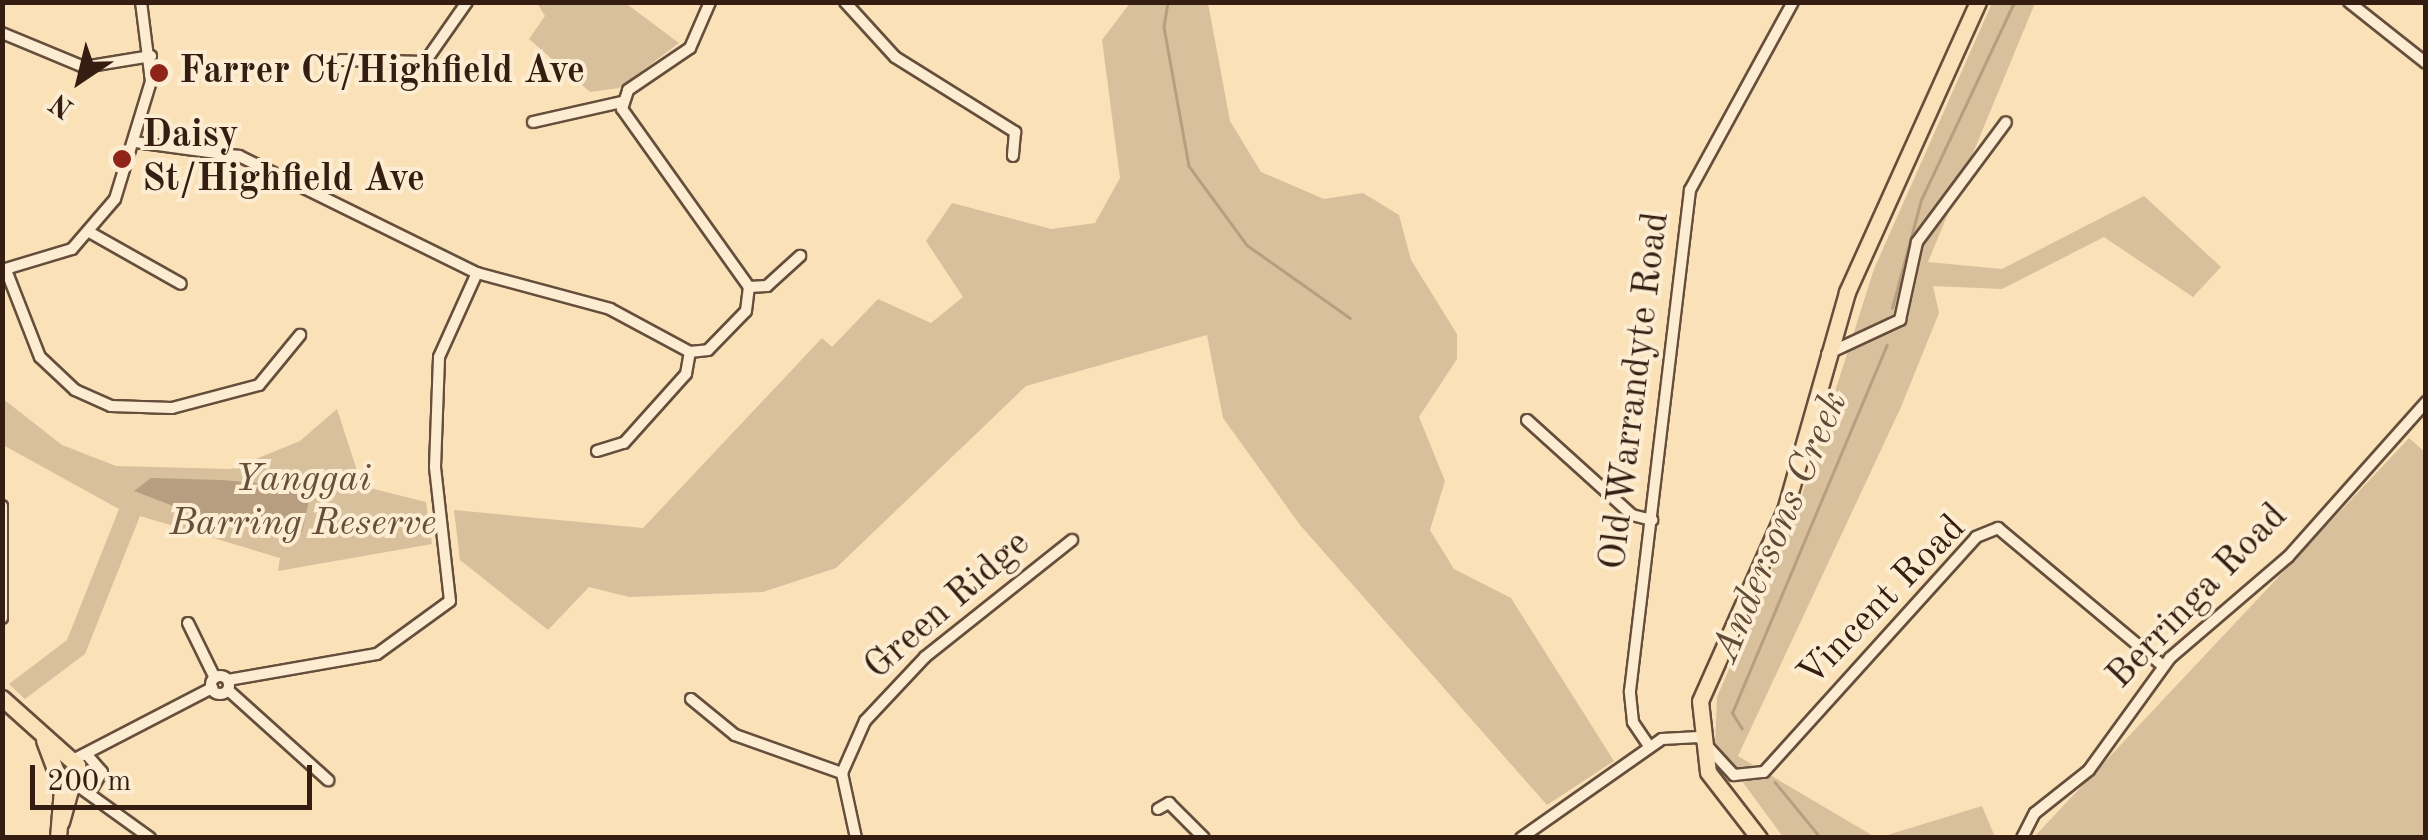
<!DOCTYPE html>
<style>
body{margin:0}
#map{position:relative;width:2428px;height:840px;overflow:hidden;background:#fbe1b8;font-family:"Old Standard TT",serif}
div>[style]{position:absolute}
.green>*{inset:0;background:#d9c09c}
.water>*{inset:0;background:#b89e80}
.stream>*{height:2.5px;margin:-1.25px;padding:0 1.25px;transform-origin:1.25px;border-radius:1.25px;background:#b89e80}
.roads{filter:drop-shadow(2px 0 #664e3c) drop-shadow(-2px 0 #664e3c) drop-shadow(0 2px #664e3c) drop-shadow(0 -2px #664e3c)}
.street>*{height:10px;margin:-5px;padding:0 5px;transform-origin:5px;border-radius:5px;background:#fcecd1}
.street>.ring{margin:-5px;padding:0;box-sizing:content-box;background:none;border:10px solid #fcecd1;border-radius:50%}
.primary>*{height:15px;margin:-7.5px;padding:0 7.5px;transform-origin:7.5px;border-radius:7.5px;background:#fbe1b8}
.dots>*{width:28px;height:28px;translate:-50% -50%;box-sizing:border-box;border:5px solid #fcecd1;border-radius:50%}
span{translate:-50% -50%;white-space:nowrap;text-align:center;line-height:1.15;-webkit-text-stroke:8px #fcecd1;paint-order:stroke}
.poi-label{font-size:38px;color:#351d12;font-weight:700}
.left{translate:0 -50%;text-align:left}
.street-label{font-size:38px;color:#351d12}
.park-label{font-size:38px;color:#664e3b;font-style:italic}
.water-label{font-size:40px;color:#634a38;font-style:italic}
.frame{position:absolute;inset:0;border:5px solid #351d12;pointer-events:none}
.north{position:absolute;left:30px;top:30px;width:100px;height:100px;-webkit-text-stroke:8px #fcecd1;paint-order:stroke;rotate:215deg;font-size:28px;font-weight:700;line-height:40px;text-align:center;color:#351d12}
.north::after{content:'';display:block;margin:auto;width:35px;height:45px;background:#351d12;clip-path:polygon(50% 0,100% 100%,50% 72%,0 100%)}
.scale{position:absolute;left:30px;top:765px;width:282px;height:45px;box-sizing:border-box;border:5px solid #351d12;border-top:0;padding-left:12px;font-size:30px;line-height:35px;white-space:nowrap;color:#351d12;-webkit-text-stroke:8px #fcecd1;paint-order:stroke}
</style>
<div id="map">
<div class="green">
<i style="clip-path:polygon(624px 2px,679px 43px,619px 88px,590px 92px,529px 39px,545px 16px,537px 3px)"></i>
<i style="clip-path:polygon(1130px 3px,1208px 3px,1230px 121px,1261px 172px,1324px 199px,1363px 193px,1399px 215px,1411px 260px,1457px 334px,1457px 359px,1419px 417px,1445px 481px,1430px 530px,1454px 569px,1511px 598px,1614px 761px,1547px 805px,1300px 525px,1223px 418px,1207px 335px,1026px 386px,836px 568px,763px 592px,629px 597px,589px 587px,548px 630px,460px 560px,454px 510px,643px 528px,822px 338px,832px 347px,878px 299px,931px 323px,963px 297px,926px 241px,952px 203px,1051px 229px,1095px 223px,1120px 178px,1102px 40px)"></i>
<i style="clip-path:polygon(1992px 3px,2035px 3px,1928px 262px,2002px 269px,2144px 196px,2221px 267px,2193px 297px,2104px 237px,2002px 289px,1933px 286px,1939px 313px,1901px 407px,1738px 756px,1875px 837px,1783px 837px,1715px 744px,1717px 697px,1796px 514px,1874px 269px)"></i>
<i style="clip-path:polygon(2px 398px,62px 445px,116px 466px,231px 469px,300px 441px,337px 409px,362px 486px,426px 502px,432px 544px,278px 571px,280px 558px,140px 516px,85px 654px,25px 699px,9px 684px,67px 640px,119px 509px,3px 445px)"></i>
<i style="clip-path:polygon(2409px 438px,2426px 453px,2425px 837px,2034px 837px)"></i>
<i style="clip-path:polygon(1982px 806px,1995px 837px,1881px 837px)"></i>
</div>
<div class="water">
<i style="clip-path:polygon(151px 478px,220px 480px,312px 487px,302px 532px,218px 523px,134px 491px)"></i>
</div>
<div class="stream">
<i style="left:1168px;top:2px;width:25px;rotate:99deg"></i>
<i style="left:1164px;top:27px;width:141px;rotate:79.8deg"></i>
<i style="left:1189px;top:166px;width:98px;rotate:53.7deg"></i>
<i style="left:1247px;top:245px;width:126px;rotate:35.3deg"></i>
<i style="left:1892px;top:308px;width:112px;rotate:-75deg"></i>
<i style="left:1921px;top:200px;width:219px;rotate:-64.8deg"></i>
<i style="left:1742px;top:729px;width:19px;rotate:-122deg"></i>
<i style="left:1732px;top:713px;width:399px;rotate:-67.2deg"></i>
<i style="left:1775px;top:782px;width:72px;rotate:50.6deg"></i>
</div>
<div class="roads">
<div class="street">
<i style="left:845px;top:2px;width:74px;rotate:47.7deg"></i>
<i style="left:895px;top:57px;width:142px;rotate:32deg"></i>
<i style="left:1015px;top:132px;width:24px;rotate:95deg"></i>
<i style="left:2349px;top:2px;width:98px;rotate:38.4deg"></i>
<i style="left:2px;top:33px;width:89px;rotate:22.5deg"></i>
<i style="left:84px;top:67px;width:68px;rotate:-9.3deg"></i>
<i style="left:341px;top:60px;width:84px;rotate:1.4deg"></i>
<i style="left:425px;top:62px;width:73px;rotate:-55deg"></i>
<i style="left:533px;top:122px;width:91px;rotate:-12.7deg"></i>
<i style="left:135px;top:142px;width:105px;rotate:7.7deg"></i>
<i style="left:239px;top:156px;width:265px;rotate:26.2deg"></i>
<i style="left:91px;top:233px;width:103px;rotate:29.5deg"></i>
<i style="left:2px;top:270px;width:73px;rotate:-16.7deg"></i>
<i style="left:72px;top:249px;width:66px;rotate:-49.3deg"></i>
<i style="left:115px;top:199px;width:123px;rotate:-73deg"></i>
<i style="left:151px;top:81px;width:80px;rotate:-97.2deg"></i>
<i style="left:6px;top:270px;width:93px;rotate:68.7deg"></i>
<i style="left:40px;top:357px;width:48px;rotate:43.3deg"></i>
<i style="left:75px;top:390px;width:39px;rotate:24deg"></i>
<i style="left:111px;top:406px;width:61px;rotate:1.9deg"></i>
<i style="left:172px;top:408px;width:90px;rotate:-14.8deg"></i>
<i style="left:259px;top:385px;width:65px;rotate:-50.6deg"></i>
<i style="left:749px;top:287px;width:18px;rotate:-3deg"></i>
<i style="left:767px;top:286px;width:45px;rotate:-42.3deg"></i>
<i style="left:1827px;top:354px;width:81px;rotate:-25deg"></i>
<i style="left:1900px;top:320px;width:80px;rotate:-77.7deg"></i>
<i style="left:1917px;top:242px;width:149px;rotate:-53.4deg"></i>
<i style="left:1527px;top:420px;width:142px;rotate:42.1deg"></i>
<i style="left:1632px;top:515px;width:21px;rotate:14deg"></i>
<i style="left:597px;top:451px;width:28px;rotate:-17deg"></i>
<i style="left:624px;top:443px;width:93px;rotate:-48.1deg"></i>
<i style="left:686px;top:374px;width:22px;rotate:-80deg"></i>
<i style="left:2px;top:506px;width:112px;rotate:90deg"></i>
<i style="left:188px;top:623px;width:61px;rotate:63.9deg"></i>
<i class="ring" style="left:211px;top:676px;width:8px;height:8px"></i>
<i style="left:228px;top:680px;width:151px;rotate:-9.9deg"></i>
<i style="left:377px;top:654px;width:90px;rotate:-36deg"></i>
<i style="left:450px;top:601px;width:135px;rotate:-96.4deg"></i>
<i style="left:435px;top:467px;width:110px;rotate:-87.9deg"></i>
<i style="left:439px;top:357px;width:92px;rotate:-65.7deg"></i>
<i style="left:477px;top:273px;width:138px;rotate:15.1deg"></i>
<i style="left:610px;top:309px;width:91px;rotate:28.3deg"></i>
<i style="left:690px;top:352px;width:18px;rotate:-6deg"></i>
<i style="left:708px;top:350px;width:54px;rotate:-45.7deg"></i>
<i style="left:746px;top:311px;width:24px;rotate:-83deg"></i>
<i style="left:749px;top:287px;width:219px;rotate:-125.5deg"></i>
<i style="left:622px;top:109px;width:20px;rotate:-72deg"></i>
<i style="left:628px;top:90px;width:75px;rotate:-34.1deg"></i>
<i style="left:690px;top:48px;width:50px;rotate:-66.5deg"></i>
<i style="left:228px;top:690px;width:135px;rotate:42deg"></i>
<i style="left:691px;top:699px;width:57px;rotate:39.3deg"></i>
<i style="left:735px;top:735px;width:114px;rotate:19.6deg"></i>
<i style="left:1649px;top:746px;width:29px;rotate:-124deg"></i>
<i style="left:1633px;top:722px;width:31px;rotate:-96deg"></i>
<i style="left:1630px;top:691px;width:505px;rotate:-83.17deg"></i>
<i style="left:1690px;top:190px;width:214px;rotate:-61.3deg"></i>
<i style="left:88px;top:756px;width:21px;rotate:49deg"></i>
<i style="left:102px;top:772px;width:21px;rotate:121deg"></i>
<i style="left:73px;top:760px;width:157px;rotate:-27.4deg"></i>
<i style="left:78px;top:786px;width:89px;rotate:35.8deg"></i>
<i style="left:1158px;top:809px;width:13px;rotate:-29deg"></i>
<i style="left:1169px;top:803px;width:49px;rotate:45deg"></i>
<i style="left:856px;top:838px;width:66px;rotate:-102.2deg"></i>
<i style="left:842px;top:773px;width:57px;rotate:-66.1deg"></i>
<i style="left:865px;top:721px;width:88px;rotate:-46.8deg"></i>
<i style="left:925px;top:657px;width:188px;rotate:-38.5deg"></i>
<i style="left:1521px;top:838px;width:172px;rotate:-35.1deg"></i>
<i style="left:1662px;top:739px;width:37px;rotate:-3deg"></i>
<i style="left:1699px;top:737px;width:52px;rotate:47.4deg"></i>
<i style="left:1734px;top:775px;width:30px;rotate:-6deg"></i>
<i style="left:1764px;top:772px;width:316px;rotate:-47.9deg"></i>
<i style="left:1976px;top:537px;width:24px;rotate:-22deg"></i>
<i style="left:1998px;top:528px;width:215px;rotate:39.9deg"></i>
<i style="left:2022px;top:838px;width:28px;rotate:-63deg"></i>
<i style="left:2035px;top:813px;width:69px;rotate:-38.5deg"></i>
<i style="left:2089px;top:770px;width:138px;rotate:-54.1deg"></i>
<i style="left:2170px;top:658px;width:155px;rotate:-40.6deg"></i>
<i style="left:2288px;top:557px;width:208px;rotate:-48.3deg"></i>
</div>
<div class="primary">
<i style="left:2px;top:698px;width:101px;rotate:41.8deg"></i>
<i style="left:77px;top:765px;width:59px;rotate:105.7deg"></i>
<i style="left:44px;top:740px;width:51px;rotate:69.4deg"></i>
<i style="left:62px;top:788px;width:50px;rotate:94.6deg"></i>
<i style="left:1759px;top:838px;width:83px;rotate:-127.7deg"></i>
<i style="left:1708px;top:772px;width:71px;rotate:-96.4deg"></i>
<i style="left:1700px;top:701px;width:209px;rotate:-66deg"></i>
<i style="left:1785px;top:510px;width:227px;rotate:-74.1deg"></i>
<i style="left:1847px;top:292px;width:318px;rotate:-65.7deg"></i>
</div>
</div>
<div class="dots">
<i style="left:159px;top:73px;background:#8f2418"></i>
<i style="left:122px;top:159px;background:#8f2418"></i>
</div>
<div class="poi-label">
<span class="left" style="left:179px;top:73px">Farrer Ct/Highfield Ave</span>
<span class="left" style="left:142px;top:159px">Daisy<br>St/Highfield Ave</span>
</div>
<div class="street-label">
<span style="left:1636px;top:391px;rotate:-83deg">Old Warrandyte Road</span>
<span style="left:2198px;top:597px;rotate:-46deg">Berringa Road</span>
<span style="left:1883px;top:602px;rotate:-46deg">Vincent Road</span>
<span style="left:948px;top:606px;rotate:-41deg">Green Ridge</span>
</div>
<div class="park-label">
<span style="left:303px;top:503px">Yanggai<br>Barring Reserve</span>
</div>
<div class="water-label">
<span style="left:1781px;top:527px;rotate:-67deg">Andersons Creek</span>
</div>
<div class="frame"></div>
<div class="north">N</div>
<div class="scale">200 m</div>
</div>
